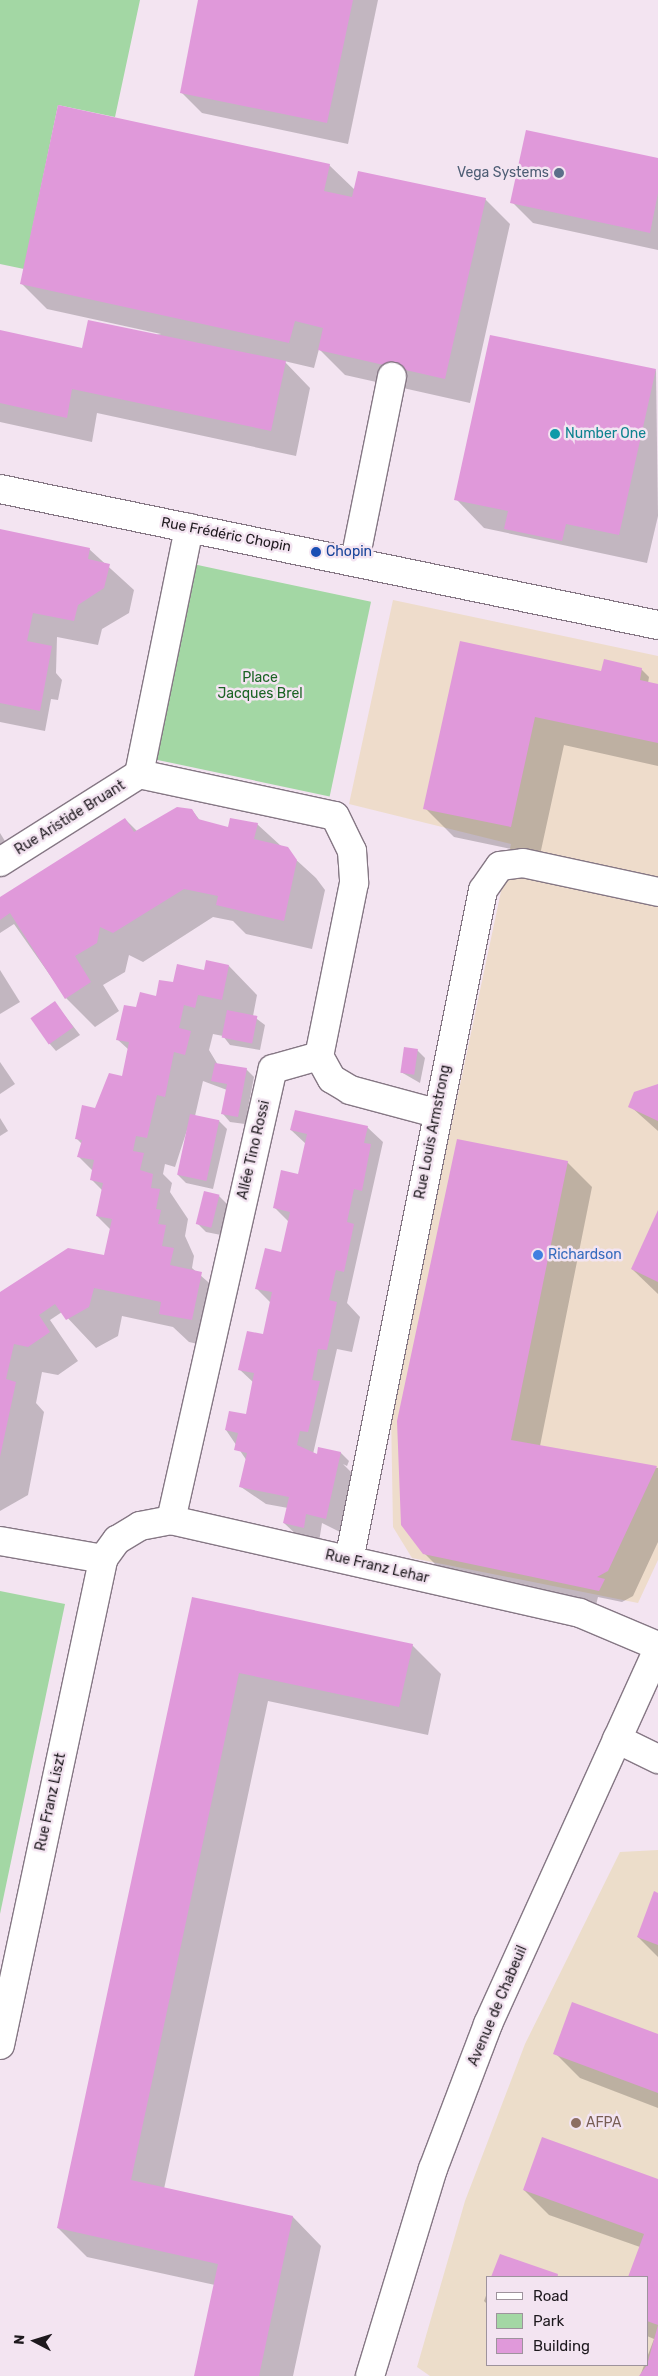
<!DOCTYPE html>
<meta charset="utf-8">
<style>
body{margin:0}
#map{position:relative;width:658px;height:2376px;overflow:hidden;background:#f3e4f1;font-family:Rubik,sans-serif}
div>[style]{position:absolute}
.commercial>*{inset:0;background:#eedccb}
.education>*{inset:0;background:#ecddca}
.green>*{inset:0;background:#a3d7a4;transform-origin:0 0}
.shadow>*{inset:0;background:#0003}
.building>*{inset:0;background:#e099da;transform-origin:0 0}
.roads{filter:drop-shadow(1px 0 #857784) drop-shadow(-1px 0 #857784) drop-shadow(0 1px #857784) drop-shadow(0 -1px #857784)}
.minor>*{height:28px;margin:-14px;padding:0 14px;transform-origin:14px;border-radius:14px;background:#fff}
.major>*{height:28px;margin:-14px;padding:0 14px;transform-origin:14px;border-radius:14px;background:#fff}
.dots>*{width:14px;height:14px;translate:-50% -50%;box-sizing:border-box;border:2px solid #f3e4f1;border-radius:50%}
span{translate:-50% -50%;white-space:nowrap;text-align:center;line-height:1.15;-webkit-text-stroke:5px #f3e4f1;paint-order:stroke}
.service-label{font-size:14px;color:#4e5e75}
.right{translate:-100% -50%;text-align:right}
.culture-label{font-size:14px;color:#0d838f}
.left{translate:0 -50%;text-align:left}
.street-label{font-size:14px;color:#1e191e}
.transit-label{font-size:14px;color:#164399}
.park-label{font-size:14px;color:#1b6324}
.shop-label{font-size:14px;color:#366cbe}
.education-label{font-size:14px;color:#785e54}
.legend{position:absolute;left:486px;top:2276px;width:162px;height:90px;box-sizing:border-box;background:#f3e4f1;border:1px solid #9e939d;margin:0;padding:6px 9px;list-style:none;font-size:15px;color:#1e191e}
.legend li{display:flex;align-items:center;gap:10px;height:25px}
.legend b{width:25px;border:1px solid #9e939d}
.north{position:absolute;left:10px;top:2316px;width:50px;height:50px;-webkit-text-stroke:4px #f3e4f1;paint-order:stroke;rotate:275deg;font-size:14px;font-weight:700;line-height:20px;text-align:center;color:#1e191e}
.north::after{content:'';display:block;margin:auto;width:18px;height:22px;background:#1e191e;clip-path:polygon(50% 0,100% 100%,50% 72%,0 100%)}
</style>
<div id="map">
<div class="commercial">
<i style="clip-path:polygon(393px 600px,658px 656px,658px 1560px,638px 1603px,412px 1558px,393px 1527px,391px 1411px,511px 844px,349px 804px)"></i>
</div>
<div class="education">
<i style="clip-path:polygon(evenodd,658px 1850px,658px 2376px,430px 2376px,417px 2367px,465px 2201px,525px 2044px,620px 1852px,658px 1850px,487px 2277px,647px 2277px,647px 2365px,487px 2365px,487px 2277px)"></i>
</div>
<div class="green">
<i style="clip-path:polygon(0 0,140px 0,115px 117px,58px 105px,24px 269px,0 264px)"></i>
<i style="left:193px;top:564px;width:182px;height:199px;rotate:12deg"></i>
<i style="clip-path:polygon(0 1591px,65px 1604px,0 1914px)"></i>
</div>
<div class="shadow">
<i style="clip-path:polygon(200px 0,378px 0,348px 144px,202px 113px,181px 92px)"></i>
<i style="clip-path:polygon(658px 159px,658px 250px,533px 223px,512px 202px)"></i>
<i style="clip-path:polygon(329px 165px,355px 190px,485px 199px,510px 224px,470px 403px,345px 375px,319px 349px,314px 368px,284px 361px,310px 388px,296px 456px,97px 413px,92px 442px,0 422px,0 331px,83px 349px,161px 334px,47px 309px,22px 284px)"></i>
<i style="clip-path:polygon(656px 370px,658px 516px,647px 563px,484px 528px,456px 499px)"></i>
<i style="clip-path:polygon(0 530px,89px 549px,134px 590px,129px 613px,102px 629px,98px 645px,57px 637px,56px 673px,62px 680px,58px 700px,51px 699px,45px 731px,0 722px)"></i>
<i style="clip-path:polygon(461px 642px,602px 672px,641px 669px,649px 677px,648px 683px,658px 686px,658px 766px,564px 745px,540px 855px,454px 837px,425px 808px)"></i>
<i style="clip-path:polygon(192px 810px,202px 823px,229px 828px,257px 824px,316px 878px,325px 890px,312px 949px,246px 934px,233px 921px,213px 917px,143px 962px,129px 955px,125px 972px,103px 985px,119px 1011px,95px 1027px,66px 998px,14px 924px,0 933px,0 898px,125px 819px,137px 831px)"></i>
<i style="clip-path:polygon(0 833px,13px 854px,0 863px)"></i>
<i style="clip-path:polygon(229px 966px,257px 995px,253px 1016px,265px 1025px,260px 1050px,230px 1045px,223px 1036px,213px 1034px,209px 1050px,218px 1065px,246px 1069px,254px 1077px,245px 1124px,230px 1122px,223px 1114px,227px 1090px,203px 1081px,195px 1116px,219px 1121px,227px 1129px,213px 1189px,186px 1183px,178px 1175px,189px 1124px,175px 1167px,165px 1164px,163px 1174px,172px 1183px,170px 1192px,188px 1219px,185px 1236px,194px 1256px,192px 1268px,231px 1302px,220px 1349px,189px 1342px,173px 1327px,122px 1316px,118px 1336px,96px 1348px,62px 1312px,50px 1320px,78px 1361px,58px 1375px,42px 1372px,36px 1403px,44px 1412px,28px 1495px,0 1511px,0 1293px,105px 1257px,111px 1230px,97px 1216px,103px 1191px,92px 1180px,93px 1171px,79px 1157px,82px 1144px,76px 1138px,123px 1077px,129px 1050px,117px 1039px,137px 1009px,174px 984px)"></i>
<i style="clip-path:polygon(0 970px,20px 1002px,0 1014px)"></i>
<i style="clip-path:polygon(55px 1003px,80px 1035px,56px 1051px,49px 1043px)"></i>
<i style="clip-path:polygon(417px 1050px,425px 1058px,420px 1083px,401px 1072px)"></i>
<i style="clip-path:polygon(0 1062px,15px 1084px,0 1094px)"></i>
<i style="clip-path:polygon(658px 1086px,658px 1131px,630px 1106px)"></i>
<i style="clip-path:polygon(0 1118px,8px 1131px,0 1136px)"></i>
<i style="clip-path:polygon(367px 1127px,383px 1142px,347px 1303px,360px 1317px,352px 1352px,337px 1349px,313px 1454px,341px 1453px,349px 1461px,347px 1466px,343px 1464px,354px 1475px,342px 1533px,322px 1523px,319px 1542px,300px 1538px,284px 1523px,288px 1508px,266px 1504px,241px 1487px,247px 1461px,226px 1430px,247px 1415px,254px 1383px,239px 1369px,264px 1335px,271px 1303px,257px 1289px,282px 1253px,289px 1222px,275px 1208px,299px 1175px,306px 1144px,291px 1130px)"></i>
<i style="clip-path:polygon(567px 1162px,592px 1187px,540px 1446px,658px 1468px,658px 1542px,633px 1596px,622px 1602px,598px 1597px,595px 1609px,449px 1578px,424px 1553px)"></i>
<i style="clip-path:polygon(219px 1196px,227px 1204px,221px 1235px,206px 1232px,198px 1224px)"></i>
<i style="clip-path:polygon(658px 1213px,658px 1294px,632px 1269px)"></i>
<i style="clip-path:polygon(193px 1599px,412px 1645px,441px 1674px,428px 1735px,268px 1701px,164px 2189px,293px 2217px,321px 2246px,293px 2376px,196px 2376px,215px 2285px,87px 2257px,58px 2228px)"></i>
<i style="clip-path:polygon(658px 1894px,658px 1957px,638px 1937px)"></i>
<i style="clip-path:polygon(658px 2035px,658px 2108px,580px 2078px,555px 2053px)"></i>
<i style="clip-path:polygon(658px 2180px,658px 2376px,640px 2376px,654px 2339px,647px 2336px,647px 2277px,629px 2277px,640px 2247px,549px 2215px,524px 2190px)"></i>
<i style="clip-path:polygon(501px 2255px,557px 2275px,559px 2277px,492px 2277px)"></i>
<i style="clip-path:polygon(487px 2293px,487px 2304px,484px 2301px)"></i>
</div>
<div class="building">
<i style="clip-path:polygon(198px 0,353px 0,327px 123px,180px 93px)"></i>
<i style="clip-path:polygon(58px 105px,330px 164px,324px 191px,352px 197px,358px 171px,486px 198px,445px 379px,318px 350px,323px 328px,295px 321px,289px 343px,20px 284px)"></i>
<i style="clip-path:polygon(526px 130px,658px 158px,658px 193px,650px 233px,510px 203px)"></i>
<i style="clip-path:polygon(88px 320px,286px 361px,271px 431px,72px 389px,67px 418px,0 403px,0 330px,82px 348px)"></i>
<i style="clip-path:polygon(490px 335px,656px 369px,619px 535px,566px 524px,562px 541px,504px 529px,508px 511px,454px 500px)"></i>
<i style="clip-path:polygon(0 529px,90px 548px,88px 559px,110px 564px,104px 588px,78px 605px,74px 621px,33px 613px,27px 641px,52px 646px,40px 711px,0 703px)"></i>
<i style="clip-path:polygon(460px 641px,601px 671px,604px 659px,642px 668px,640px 680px,658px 684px,658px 743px,535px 717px,511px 827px,423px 809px)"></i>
<i style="clip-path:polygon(177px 807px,192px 809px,198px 819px,228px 827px,230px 818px,258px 823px,254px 839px,288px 847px,297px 860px,284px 921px,216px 905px,218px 896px,184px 889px,113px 933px,100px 927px,97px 943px,75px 956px,91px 982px,65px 999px,10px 913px,0 920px,0 897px,125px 818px,134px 832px)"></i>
<i style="clip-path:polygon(206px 960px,229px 965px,222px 1000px,198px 995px,195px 1008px,184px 1005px,179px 1028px,191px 1031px,185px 1055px,174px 1052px,165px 1097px,157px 1095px,147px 1138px,136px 1136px,133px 1151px,144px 1153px,140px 1170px,153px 1174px,151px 1188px,160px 1189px,156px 1209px,161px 1210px,158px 1224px,166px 1225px,162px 1246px,174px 1248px,170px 1265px,202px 1272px,192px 1320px,159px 1314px,161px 1302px,94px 1288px,89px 1307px,66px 1320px,55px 1304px,39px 1315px,50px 1332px,28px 1347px,14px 1344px,6px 1379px,16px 1382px,0 1457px,0 1292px,68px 1248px,104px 1255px,112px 1219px,96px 1216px,103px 1183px,90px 1180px,94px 1160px,77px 1157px,82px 1140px,75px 1139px,82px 1105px,95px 1108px,109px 1073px,122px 1076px,129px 1042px,116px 1040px,124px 1005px,136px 1007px,140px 992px,156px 996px,159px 980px,173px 982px,177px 964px,204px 970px)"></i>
<i style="left:55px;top:1001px;width:32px;height:30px;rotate:55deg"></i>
<i style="left:227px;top:1010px;width:31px;height:28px;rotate:11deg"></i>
<i style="left:404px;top:1047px;width:14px;height:26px;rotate:8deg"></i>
<i style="clip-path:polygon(215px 1063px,247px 1068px,238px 1117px,221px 1114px,227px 1084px,211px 1081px)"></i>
<i style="clip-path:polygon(658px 1084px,658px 1121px,628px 1107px,634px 1092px)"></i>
<i style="clip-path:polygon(295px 1110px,368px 1126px,364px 1143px,371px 1144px,362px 1191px,354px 1189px,347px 1222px,354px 1224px,344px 1272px,336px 1270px,329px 1300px,337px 1302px,327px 1350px,318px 1349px,312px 1380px,320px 1381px,308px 1432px,300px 1431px,297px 1445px,317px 1454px,318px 1447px,341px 1452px,326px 1519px,306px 1514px,304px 1528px,283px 1523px,289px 1497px,239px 1487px,247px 1453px,234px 1450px,238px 1433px,225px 1430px,229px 1411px,246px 1414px,254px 1373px,238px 1370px,247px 1331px,263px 1334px,272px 1292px,255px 1289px,265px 1248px,281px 1252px,290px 1212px,273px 1208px,281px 1170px,298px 1174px,307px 1134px,290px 1130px)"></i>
<i style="left:190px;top:1114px;width:30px;height:62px;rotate:12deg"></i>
<i style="clip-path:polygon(457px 1139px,568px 1161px,511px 1440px,657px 1466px,608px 1571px,597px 1577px,605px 1579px,599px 1591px,423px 1554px,401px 1525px,397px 1421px)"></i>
<i style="left:204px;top:1191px;width:16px;height:34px;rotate:14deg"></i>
<i style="clip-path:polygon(658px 1210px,658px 1282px,631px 1269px)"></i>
<i style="clip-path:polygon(192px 1597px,413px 1644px,399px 1707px,239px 1673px,131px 2180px,293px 2216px,259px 2376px,194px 2376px,218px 2264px,57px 2228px)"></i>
<i style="clip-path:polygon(654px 1891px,658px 1893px,658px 1945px,637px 1937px)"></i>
<i style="clip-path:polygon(572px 2002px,658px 2034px,658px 2093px,553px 2054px)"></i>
<i style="clip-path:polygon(542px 2137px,658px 2179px,658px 2325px,647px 2321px,647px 2277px,628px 2277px,644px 2234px,523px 2190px)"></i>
<i style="clip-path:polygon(500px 2254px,558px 2274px,557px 2277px,491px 2277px)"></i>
<i style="clip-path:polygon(658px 2325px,658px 2376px,639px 2376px,647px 2365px)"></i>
</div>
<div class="roads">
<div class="minor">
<i style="left:0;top:489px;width:672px;rotate:11.68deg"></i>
<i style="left:355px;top:560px;width:187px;rotate:-78.6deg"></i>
<i style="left:139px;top:774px;width:200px;rotate:12.1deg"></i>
<i style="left:335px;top:816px;width:39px;rotate:64deg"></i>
<i style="left:352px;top:851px;width:32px;rotate:86deg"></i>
<i style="left:354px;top:883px;width:177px;rotate:101.4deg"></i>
<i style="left:139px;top:774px;width:251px;rotate:-78.5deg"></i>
<i style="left:0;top:862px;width:165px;rotate:-32.3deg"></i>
<i style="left:319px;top:1056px;width:26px;rotate:61deg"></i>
<i style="left:332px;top:1079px;width:21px;rotate:31deg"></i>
<i style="left:350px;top:1090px;width:89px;rotate:15deg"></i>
<i style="left:171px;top:1520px;width:462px;rotate:-77.3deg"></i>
<i style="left:273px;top:1069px;width:48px;rotate:-15.8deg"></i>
<i style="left:0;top:1541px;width:105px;rotate:9.9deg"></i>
<i style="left:349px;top:1560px;width:683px;rotate:-78.69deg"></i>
<i style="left:483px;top:890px;width:29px;rotate:-55deg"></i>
<i style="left:500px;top:866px;width:23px;rotate:-7deg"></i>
<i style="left:523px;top:863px;width:138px;rotate:12.1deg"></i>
<i style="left:617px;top:1739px;width:46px;rotate:26deg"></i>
<i style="left:0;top:2045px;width:497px;rotate:-78deg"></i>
<i style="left:103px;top:1559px;width:24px;rotate:-54deg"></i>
<i style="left:117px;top:1540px;width:27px;rotate:-31deg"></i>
<i style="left:140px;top:1526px;width:32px;rotate:-11deg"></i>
<i style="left:171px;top:1520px;width:419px;rotate:12.8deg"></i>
<i style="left:580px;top:1613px;width:85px;rotate:22.9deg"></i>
</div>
<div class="major">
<i style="left:370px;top:2376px;width:216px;rotate:-73.1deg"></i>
<i style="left:433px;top:2169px;width:155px;rotate:-69.2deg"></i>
<i style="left:488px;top:2024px;width:412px;rotate:-65.6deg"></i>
</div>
</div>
<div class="dots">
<i style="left:559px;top:173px;background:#5c6f8a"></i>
<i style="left:555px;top:434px;background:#0f9aa8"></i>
<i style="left:316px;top:552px;background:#1a4fb4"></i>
<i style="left:538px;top:1255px;background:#3f7fe0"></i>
<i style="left:576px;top:2123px;background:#8d6e63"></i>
</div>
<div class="service-label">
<span class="right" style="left:549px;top:173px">Vega Systems</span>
</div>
<div class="culture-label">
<span class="left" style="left:565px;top:434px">Number One</span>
</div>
<div class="street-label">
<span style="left:226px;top:535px;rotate:11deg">Rue Frédéric Chopin</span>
<span style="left:70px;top:818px;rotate:-32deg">Rue Aristide Bruant</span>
<span style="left:433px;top:1132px;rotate:-79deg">Rue Louis Armstrong</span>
<span style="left:254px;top:1150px;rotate:-77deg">Allée Tino Rossi</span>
<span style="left:377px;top:1567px;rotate:13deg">Rue Franz Lehar</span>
<span style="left:51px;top:1802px;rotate:-78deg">Rue Franz Liszt</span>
<span style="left:498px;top:2006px;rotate:-67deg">Avenue de Chabeuil</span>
</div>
<div class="transit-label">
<span class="left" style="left:326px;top:552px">Chopin</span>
</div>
<div class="park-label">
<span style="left:260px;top:686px">Place<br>Jacques Brel</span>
</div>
<div class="shop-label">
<span class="left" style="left:548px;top:1255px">Richardson</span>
</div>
<div class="education-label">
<span class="left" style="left:586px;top:2123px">AFPA</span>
</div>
<ul class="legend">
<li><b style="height:6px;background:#fff"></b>Road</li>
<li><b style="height:14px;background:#a3d7a4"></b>Park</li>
<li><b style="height:14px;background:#e099da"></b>Building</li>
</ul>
<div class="north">N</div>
</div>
